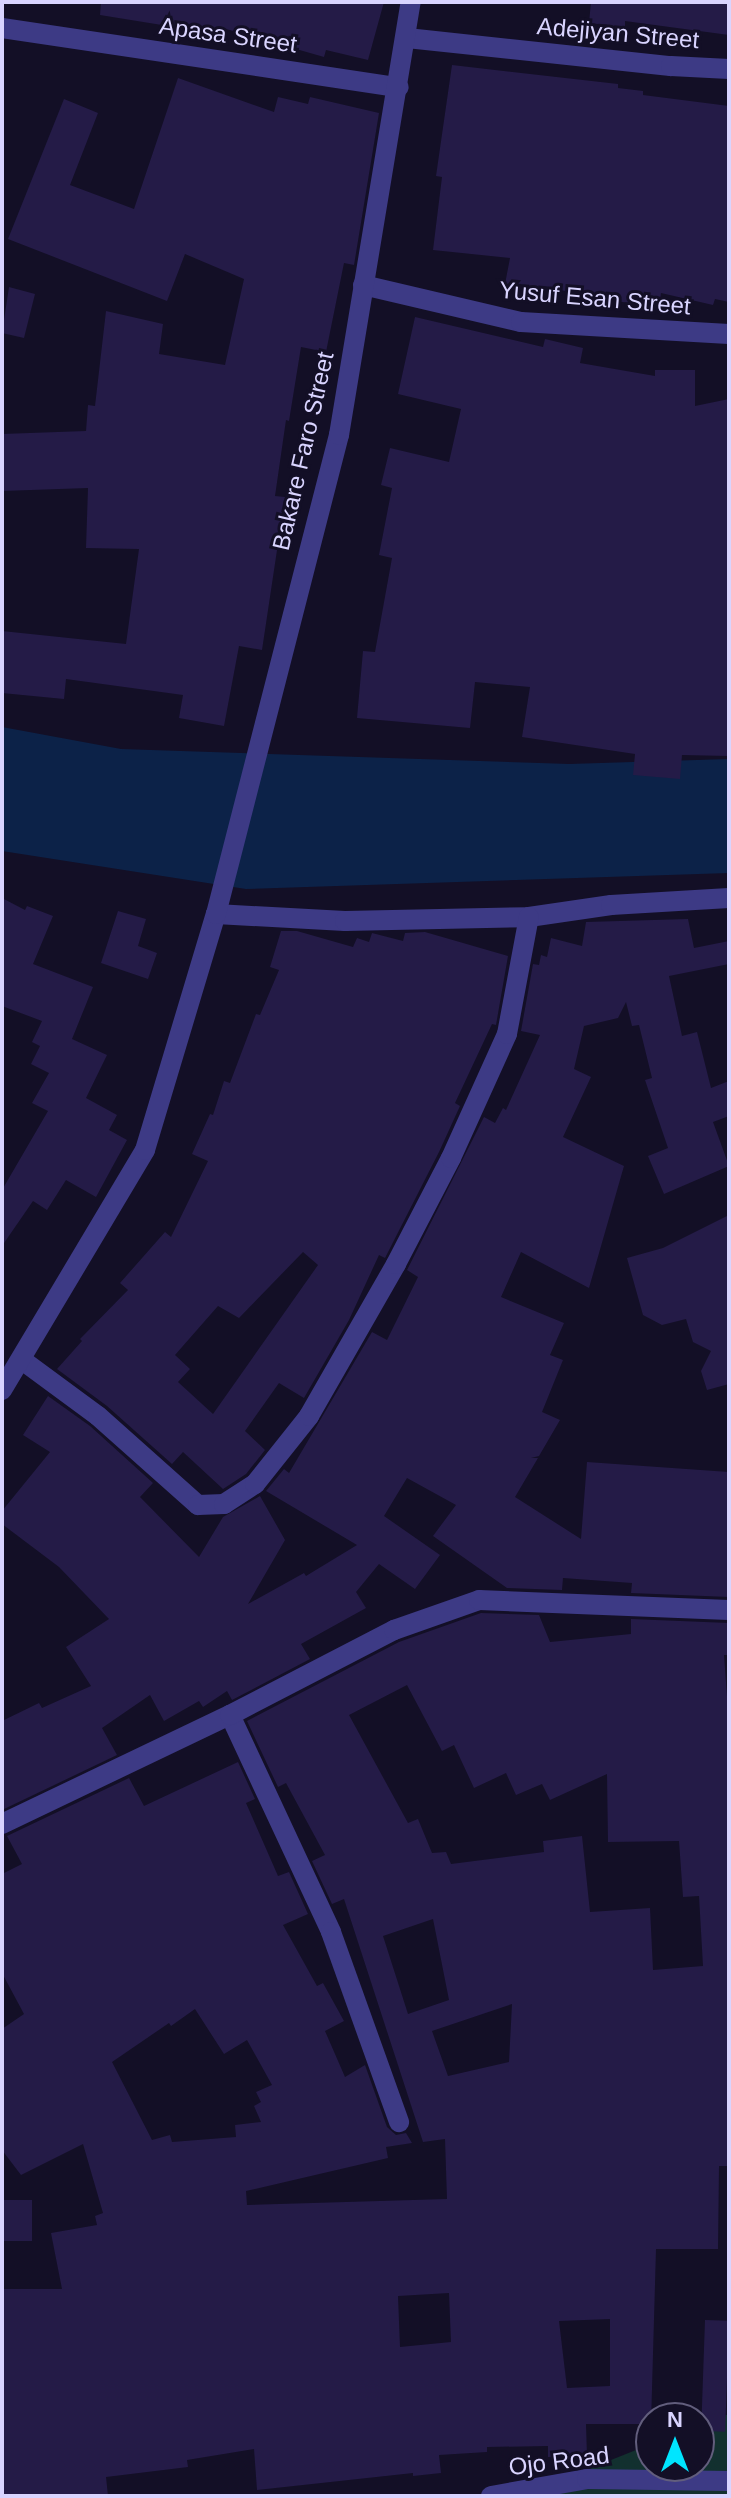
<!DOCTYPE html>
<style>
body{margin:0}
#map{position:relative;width:731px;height:2498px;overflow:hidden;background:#130f26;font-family:Arial,sans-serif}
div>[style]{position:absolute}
.green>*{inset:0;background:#12302f}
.water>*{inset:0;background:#0c2248}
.building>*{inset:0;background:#241b47;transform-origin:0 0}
.minor>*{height:20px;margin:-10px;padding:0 10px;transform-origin:10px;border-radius:10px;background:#3d3a85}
.tertiary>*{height:20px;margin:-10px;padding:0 10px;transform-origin:10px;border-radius:10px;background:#3d3a85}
span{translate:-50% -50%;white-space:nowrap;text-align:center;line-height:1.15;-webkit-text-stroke:6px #130f26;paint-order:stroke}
.street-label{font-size:24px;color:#d9d4ff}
.frame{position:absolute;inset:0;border:4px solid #d9d4ff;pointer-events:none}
.north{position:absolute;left:635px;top:2402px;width:80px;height:80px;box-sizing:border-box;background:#130f26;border:2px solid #625e7d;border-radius:50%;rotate:0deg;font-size:22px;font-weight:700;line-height:32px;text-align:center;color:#d9d4ff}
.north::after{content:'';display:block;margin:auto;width:28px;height:36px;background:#00e5ff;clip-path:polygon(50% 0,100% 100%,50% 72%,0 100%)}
</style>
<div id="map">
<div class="green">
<i style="clip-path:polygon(729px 2414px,729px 2496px,521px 2496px,651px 2444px,651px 2466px,699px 2466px,699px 2425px)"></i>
</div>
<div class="water">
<i style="clip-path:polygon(2px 727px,121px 749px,569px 764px,729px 759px,729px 873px,246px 889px,2px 851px)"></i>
</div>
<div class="building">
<i style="clip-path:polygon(101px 2px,384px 2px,368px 60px,326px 50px,324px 57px,226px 29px,221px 42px,168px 26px,100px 15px)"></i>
<i style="clip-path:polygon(591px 2px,729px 2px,729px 35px,625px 21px,625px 27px,589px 23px)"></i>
<i style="clip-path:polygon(452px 65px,618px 84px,618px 88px,643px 91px,643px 95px,729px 106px,729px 302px,715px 299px,713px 305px,661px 293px,659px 309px,555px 289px,555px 293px,505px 284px,510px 258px,433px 250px,442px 177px,436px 176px)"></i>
<i style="clip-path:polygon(178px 78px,274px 112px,278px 97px,308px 104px,310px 97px,379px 113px,355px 259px,354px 265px,344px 263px,326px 352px,301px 347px,289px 421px,286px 420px,275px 496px,285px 497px,262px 650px,239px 646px,224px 726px,179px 718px,183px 695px,66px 679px,64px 699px,2px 693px,2px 631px,126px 644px,139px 549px,86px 548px,88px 488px,2px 491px,2px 434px,86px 431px,88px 405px,95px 406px,106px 311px,163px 324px,159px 354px,225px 365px,244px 279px,185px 254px,167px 301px,8px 239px,64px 99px,98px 113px,70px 185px,134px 209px)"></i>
<i style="clip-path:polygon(9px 287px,35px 294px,24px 338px,2px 333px)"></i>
<i style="clip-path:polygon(415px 317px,543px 347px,545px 339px,583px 348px,580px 363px,655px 376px,655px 370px,695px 370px,695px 406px,729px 399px,729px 756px,682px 755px,680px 779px,633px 775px,635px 754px,522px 737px,530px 687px,475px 682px,470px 728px,357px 718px,363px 651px,375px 652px,392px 558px,379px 555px,392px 488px,381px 485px,390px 448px,449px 462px,461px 409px,398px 394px)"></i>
<i style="clip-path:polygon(2px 898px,25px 910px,27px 906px,53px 916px,33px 964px,93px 987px,72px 1039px,107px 1055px,86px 1098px,117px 1115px,109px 1130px,127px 1140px,96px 1197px,66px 1180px,47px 1210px,33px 1201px,2px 1246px,2px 1190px,48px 1111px,32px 1103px,49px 1073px,31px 1064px,40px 1046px,32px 1042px,42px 1021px,2px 1006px)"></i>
<i style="clip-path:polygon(118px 911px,146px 919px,138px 946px,157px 953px,148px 979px,101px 963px)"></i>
<i style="clip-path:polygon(688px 919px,694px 948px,729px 941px,729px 964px,669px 976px,682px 1036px,697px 1032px,711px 1088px,729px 1081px,729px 1116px,713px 1122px,729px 1166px,664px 1194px,648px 1156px,668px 1148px,645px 1080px,652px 1078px,639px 1025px,632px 1026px,626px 1002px,618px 1018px,584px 1026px,574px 1069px,591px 1077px,563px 1137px,624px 1166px,589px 1288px,521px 1252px,501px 1297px,564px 1323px,550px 1355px,563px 1360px,542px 1412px,560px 1420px,539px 1456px,531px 1458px,538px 1458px,515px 1497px,581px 1539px,587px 1462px,729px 1472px,729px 1597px,631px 1593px,632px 1583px,563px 1578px,562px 1590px,507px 1588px,433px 1536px,456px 1505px,407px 1478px,384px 1516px,440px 1555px,415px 1589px,379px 1564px,356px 1592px,366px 1608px,301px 1644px,310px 1659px,232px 1700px,227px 1691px,203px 1707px,199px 1701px,164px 1721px,150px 1695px,102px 1728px,117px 1755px,2px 1810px,2px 1721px,39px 1703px,42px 1708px,91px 1686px,66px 1647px,109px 1619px,59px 1567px,2px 1524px,2px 1511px,50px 1452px,23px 1435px,48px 1396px,90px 1426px,153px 1483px,140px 1497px,199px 1557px,223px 1517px,260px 1496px,285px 1540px,248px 1604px,304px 1573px,306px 1576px,357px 1545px,266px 1491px,284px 1469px,289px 1473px,372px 1332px,387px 1340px,418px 1277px,407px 1270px,484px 1117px,495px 1123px,503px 1108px,506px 1110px,540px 1035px,521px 1031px,533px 964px,539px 965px,541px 955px,547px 957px,551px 938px,582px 946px,586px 922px)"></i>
<i style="clip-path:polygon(evenodd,281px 931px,297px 931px,353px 947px,357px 938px,369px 942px,372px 933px,403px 941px,405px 933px,425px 932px,508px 956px,496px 1025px,492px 1024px,455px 1103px,460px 1106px,439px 1152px,385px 1258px,379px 1255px,349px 1320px,304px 1398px,279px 1383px,245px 1431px,265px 1450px,246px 1474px,223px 1489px,183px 1452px,172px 1464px,107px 1406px,57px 1369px,82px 1341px,80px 1339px,128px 1290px,120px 1283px,165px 1232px,171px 1237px,208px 1161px,192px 1154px,210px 1114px,213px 1115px,224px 1081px,230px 1083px,256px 1014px,260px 1015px,279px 970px,270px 967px,281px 931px,303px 1252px,318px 1265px,213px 1414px,178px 1382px,190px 1369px,175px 1355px,218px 1306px,239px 1318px,303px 1252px)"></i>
<i style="clip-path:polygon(729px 1215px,729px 1384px,707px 1390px,701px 1371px,711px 1351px,693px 1342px,686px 1319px,662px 1325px,643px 1315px,627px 1258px,663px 1248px)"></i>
<i style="clip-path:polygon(evenodd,481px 1613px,539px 1615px,550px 1642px,631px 1634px,631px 1619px,729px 1623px,729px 1655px,724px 1655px,729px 1724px,729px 2166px,719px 2166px,718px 2249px,656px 2249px,651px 2424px,586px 2424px,587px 2456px,548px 2457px,548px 2446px,487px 2447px,487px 2452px,439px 2455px,441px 2473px,413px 2476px,413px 2473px,257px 2490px,254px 2449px,187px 2460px,188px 2467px,106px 2477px,108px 2496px,2px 2496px,2px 2289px,62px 2289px,51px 2233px,97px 2225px,95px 2216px,103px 2213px,83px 2144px,21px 2175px,2px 2150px,2px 2029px,24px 2014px,2px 1973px,2px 1874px,22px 1864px,7px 1836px,129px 1778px,144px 1806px,238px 1762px,255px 1799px,246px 1803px,278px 1876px,289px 1872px,308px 1914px,283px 1925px,317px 1986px,323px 1983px,344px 2021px,325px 2031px,345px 2077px,365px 2065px,387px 2127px,396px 2135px,406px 2133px,412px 2143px,386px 2147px,388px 2158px,246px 2191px,247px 2205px,447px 2199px,445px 2139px,423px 2142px,344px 1899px,332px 1904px,312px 1861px,325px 1855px,286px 1783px,278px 1787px,247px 1721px,399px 1642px,481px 1613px,407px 1685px,442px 1751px,454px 1745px,474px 1788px,506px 1773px,516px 1795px,542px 1784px,550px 1800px,607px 1774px,608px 1842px,679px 1841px,683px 1897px,699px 1896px,703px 1966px,653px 1970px,650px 1908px,590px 1912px,582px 1836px,543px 1841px,544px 1852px,451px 1864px,446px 1852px,432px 1853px,418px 1819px,408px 1823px,349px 1715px,407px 1685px,481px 1613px,433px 1919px,449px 2000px,408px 2014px,383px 1936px,433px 1919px,481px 1613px,512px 2004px,509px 2062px,448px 2076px,432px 2031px,512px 2004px,481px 1613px,195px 2009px,224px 2054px,247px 2040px,272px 2085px,256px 2092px,261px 2102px,254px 2106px,261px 2122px,235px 2125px,236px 2137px,172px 2142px,170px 2135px,152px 2140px,112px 2062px,169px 2023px,171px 2026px,195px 2009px,481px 1613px,449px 2293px,451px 2342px,400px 2347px,398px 2296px,449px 2293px,481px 1613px,610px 2319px,610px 2386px,567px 2388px,559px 2321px,610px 2319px)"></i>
<i style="left:2px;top:2200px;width:30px;height:41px"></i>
<i style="left:705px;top:2320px;width:24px;height:111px;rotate:2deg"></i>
</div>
<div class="minor">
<i style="left:2px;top:28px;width:401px;rotate:8.5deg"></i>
<i style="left:407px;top:38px;width:265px;rotate:6.1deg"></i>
<i style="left:671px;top:66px;width:58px;rotate:3deg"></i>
<i style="left:363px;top:285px;width:162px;rotate:13.2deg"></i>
<i style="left:521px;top:322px;width:208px;rotate:3.3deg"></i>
<i style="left:216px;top:914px;width:129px;rotate:3.1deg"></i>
<i style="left:345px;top:921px;width:184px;rotate:-1.2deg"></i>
<i style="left:529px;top:917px;width:83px;rotate:-8.3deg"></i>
<i style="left:611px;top:905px;width:118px;rotate:-3.4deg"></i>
<i style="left:22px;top:1360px;width:94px;rotate:36.4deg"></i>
<i style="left:98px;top:1416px;width:134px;rotate:41.7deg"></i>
<i style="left:198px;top:1505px;width:26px;rotate:-2deg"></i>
<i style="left:224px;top:1504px;width:37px;rotate:-33deg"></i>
<i style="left:255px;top:1484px;width:87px;rotate:-51.5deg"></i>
<i style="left:309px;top:1416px;width:175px;rotate:-60.2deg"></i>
<i style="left:396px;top:1264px;width:119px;rotate:-62.6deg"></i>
<i style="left:451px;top:1158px;width:136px;rotate:-65.7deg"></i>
<i style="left:507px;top:1034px;width:119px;rotate:-79.4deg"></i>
<i style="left:2px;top:1390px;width:279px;rotate:-59.2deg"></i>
<i style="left:145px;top:1150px;width:246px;rotate:-73.3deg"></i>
<i style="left:216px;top:914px;width:495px;rotate:-75.6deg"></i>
<i style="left:339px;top:435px;width:439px;rotate:-80.6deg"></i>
<i style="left:230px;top:1715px;width:239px;rotate:65deg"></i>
<i style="left:331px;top:1932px;width:202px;rotate:70.3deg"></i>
<i style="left:2px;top:1824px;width:253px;rotate:-25.6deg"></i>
<i style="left:230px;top:1715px;width:185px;rotate:-27.4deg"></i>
<i style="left:394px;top:1630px;width:90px;rotate:-19.4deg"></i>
<i style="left:479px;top:1600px;width:250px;rotate:2.3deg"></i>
</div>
<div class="tertiary">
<i style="left:491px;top:2496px;width:97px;rotate:-10deg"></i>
<i style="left:587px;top:2479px;width:142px;rotate:0.8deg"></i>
</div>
<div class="street-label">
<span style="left:618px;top:33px;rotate:5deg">Adejiyan Street</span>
<span style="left:228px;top:35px;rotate:8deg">Apasa Street</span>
<span style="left:595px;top:298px;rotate:5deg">Yusuf Esan Street</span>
<span style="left:303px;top:451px;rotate:-77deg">Bakare Faro Street</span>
<span style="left:559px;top:2461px;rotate:-7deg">Ojo Road</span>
</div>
<div class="frame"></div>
<div class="north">N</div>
</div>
